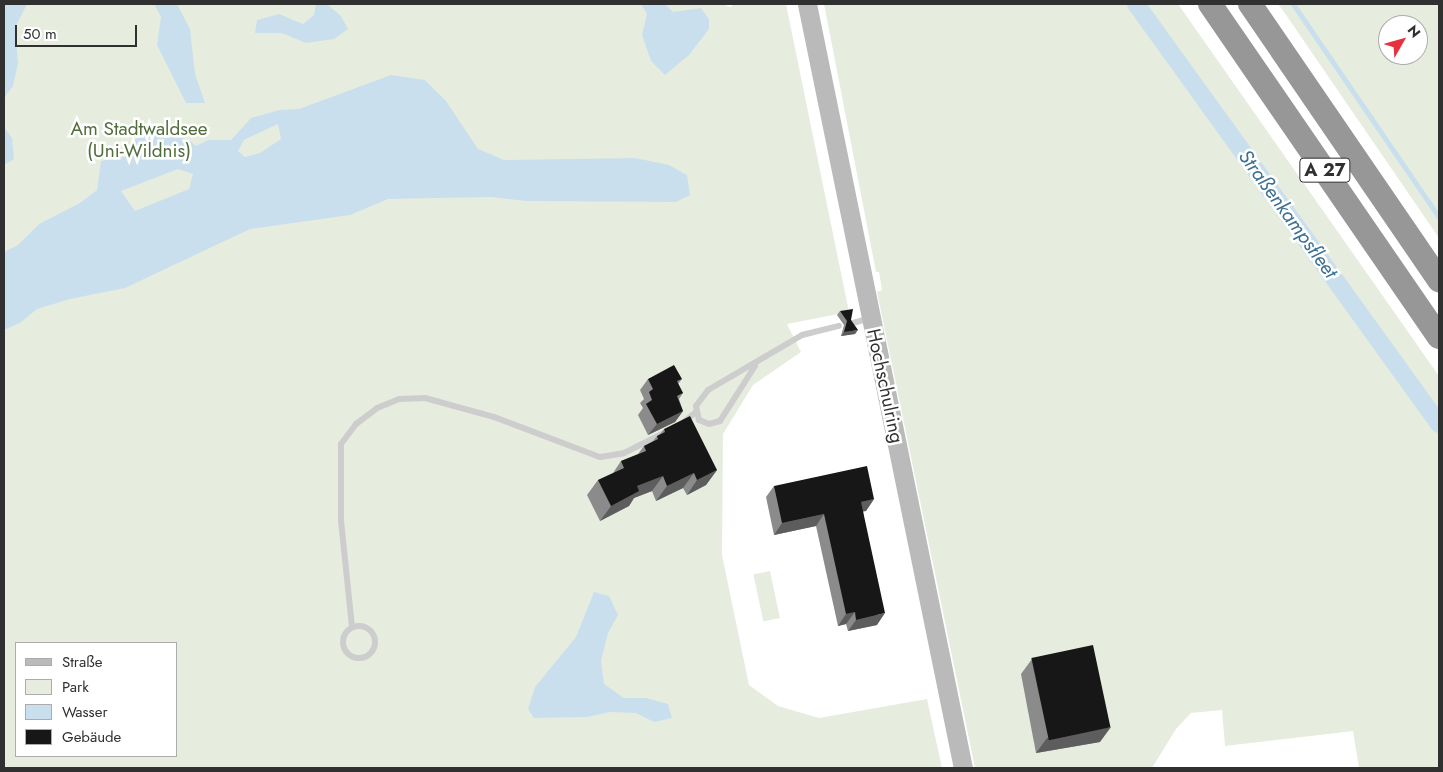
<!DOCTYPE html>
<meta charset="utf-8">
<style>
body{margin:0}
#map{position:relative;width:1443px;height:772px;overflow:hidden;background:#fff;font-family:Jost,sans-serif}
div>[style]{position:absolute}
.green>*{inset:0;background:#e6edde;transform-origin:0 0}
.water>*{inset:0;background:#cadfed}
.stream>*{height:5px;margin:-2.5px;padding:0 2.5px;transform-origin:2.5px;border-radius:2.5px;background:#cadfed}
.canal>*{height:18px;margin:-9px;padding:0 9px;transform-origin:9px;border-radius:9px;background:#cadfed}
.lane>*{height:6px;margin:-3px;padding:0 3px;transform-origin:3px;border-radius:3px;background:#cdcdcd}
.lane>.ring{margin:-3px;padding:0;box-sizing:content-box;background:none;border:6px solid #cdcdcd;border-radius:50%}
.secondary>*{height:19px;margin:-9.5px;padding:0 9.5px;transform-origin:9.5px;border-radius:9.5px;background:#bababa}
.highway>*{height:24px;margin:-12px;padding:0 12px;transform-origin:12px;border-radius:12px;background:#979797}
.wall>*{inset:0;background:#8b8b8b}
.shaded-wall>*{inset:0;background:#5d5d5d}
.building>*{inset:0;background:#171717;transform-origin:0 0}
span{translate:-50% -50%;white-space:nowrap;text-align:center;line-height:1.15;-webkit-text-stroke:5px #fff;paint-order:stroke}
.shield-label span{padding:1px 4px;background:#fff;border:1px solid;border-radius:4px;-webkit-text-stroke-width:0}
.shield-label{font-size:18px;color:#303030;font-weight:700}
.park-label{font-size:19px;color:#526d3c}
.street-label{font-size:19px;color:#303030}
.water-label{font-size:20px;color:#3c7194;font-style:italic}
.frame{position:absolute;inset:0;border:5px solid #303030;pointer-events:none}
.legend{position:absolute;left:15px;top:642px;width:162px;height:115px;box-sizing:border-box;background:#fff;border:1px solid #acacac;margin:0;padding:6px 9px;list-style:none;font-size:15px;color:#303030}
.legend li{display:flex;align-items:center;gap:10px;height:25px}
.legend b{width:25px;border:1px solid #acacac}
.north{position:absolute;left:1378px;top:15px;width:50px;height:50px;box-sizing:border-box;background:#fff;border:1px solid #acacac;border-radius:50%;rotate:52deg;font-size:14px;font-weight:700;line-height:20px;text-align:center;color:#303030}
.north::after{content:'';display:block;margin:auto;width:18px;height:22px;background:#e8313c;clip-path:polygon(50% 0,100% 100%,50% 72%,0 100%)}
.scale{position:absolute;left:15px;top:25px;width:122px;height:22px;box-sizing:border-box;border:2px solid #303030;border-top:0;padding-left:6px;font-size:15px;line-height:18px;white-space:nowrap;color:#303030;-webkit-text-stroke:4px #fff;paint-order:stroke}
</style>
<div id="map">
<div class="green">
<i style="clip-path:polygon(evenodd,4px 4px,721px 4px,731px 7px,733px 4px,786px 4px,849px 312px,787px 324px,801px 352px,753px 385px,723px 434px,722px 555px,749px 685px,778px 706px,819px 718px,927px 699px,942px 768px,4px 768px,4px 4px,16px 643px,176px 643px,176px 756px,16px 756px,16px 643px)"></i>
<i style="clip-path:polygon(824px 4px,1178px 4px,1439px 376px,1439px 768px,1359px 768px,1353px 731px,1225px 746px,1222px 710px,1191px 713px,1176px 729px,1152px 768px,975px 768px,877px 292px,882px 290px,879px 272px,876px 272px)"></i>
<i style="clip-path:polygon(evenodd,1278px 4px,1439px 4px,1439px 238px,1284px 12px,1278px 4px,1388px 25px,1418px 25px,1418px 55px,1388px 55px,1388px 25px)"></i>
<i style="left:770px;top:571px;width:48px;height:17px;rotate:78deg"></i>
</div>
<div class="water">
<i style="clip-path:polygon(4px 4px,27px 4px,15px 28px,18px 63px,13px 86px,4px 98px)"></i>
<i style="clip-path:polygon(154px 4px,177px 4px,190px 29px,195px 74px,205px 103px,186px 103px,157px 45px,161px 17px)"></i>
<i style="clip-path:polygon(316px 4px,327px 4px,341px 16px,348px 29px,334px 39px,306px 43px,282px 33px,255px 33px,257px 20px,279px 14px,303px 24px,314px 15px)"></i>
<i style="clip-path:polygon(641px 4px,665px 4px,673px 12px,701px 8px,709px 19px,709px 29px,689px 55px,665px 75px,651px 61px,642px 35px,647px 14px)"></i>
<i style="clip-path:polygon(evenodd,391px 75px,425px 80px,446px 101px,478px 149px,504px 160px,635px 158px,669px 165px,687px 175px,690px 195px,676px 202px,526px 201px,491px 197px,388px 199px,350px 215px,250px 229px,125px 288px,70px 299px,37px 309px,20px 323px,4px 330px,4px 252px,18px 245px,39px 224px,80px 203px,97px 190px,101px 161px,129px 156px,135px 139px,154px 131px,189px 140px,196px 146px,208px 140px,231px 140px,251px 118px,279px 110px,299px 109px,391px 75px,278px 124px,281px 139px,260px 153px,245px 157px,238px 151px,244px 140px,278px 124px,391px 75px,178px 169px,193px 174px,189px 189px,135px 211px,121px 191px,178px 169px)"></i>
<i style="clip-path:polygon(4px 127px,12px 138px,14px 159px,4px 165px)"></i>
<i style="clip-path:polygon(594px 592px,609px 596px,618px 615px,608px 633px,601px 661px,604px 684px,624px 698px,646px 698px,668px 704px,672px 718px,654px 722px,636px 713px,610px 712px,587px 717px,534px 718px,528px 709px,535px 687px,576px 637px)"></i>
</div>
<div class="stream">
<i style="left:1293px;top:4px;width:258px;rotate:55.6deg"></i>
</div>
<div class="canal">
<i style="left:1136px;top:4px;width:518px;rotate:54.19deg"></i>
</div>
<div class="lane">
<i style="left:853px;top:323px;width:18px;rotate:-16deg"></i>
<i style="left:755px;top:366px;width:65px;rotate:122.5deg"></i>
<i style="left:720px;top:421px;width:11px;rotate:165deg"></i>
<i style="left:709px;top:424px;width:11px;rotate:-158deg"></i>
<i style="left:699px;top:420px;width:14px;rotate:-102deg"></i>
<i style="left:696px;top:406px;width:20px;rotate:-53deg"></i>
<i style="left:708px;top:390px;width:109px;rotate:-30.3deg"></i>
<i style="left:802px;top:335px;width:38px;rotate:-14deg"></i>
<i style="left:684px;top:422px;width:16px;rotate:-40deg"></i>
<i class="ring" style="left:343px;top:626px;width:26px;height:26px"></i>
<i style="left:352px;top:627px;width:107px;rotate:-95.9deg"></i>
<i style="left:341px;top:521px;width:77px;rotate:-90deg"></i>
<i style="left:341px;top:444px;width:25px;rotate:-53deg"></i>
<i style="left:356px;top:424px;width:26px;rotate:-37deg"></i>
<i style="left:377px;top:408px;width:24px;rotate:-22deg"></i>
<i style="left:399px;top:399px;width:26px;rotate:-2deg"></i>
<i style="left:425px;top:398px;width:72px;rotate:15.4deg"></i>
<i style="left:494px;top:417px;width:113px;rotate:20.7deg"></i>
<i style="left:600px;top:457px;width:24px;rotate:-9deg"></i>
<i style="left:624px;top:453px;width:42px;rotate:-26.6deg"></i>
</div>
<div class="secondary">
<i style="left:807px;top:4px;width:780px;rotate:78.46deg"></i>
</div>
<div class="highway">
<i style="left:1210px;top:4px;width:404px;rotate:55.5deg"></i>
<i style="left:1250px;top:4px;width:335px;rotate:55.6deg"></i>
</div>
<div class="wall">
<i style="clip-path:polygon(840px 311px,851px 320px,855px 334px,841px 336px,844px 325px,837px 315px)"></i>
<i style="clip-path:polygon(648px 379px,682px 379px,678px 384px,683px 393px,679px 399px,683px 411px,675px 422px,648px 435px,638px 415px,643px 408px,640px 403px,644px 399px,640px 390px)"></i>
<i style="clip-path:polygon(664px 429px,717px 470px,706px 485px,687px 495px,683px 488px,656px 501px,652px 491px,634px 498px,629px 506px,600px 521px,587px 495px,598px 480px,613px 473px,621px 461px,638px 454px,644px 446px,653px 441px,657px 436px,660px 434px)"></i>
<i style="clip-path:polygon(774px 486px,874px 499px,866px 511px,863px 511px,877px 625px,848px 631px,846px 624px,838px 626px,816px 526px,774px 535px,766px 497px)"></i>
<i style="clip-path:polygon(1032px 659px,1100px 742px,1036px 753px,1021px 674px)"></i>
</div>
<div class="shaded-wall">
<i style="clip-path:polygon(858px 330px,855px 334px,841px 336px,844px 332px)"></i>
<i style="clip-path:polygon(683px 411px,675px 422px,648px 435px,657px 424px)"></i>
<i style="clip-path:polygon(717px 470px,706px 485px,687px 495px,697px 480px)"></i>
<i style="clip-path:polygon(694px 473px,683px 488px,656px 501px,667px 486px)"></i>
<i style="clip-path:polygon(663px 476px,652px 491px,634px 498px,629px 506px,600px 521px,611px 506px,637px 486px)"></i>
<i style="clip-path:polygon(874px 499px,866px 511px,853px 514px,861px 502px)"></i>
<i style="clip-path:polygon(824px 514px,816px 526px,774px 535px,782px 523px)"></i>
<i style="clip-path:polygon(855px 612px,846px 624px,838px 626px,846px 614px)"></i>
<i style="clip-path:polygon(885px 613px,877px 625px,848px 631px,856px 620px)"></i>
<i style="clip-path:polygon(1111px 727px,1100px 742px,1036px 753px,1047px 738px)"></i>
</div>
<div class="building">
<i style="clip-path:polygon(853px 309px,851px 320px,858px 330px,844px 332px,847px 321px,840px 311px)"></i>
<i style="clip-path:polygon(674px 365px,682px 379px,677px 381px,683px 393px,677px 396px,683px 411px,657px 424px,646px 404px,652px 400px,649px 392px,653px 389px,648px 379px)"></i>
<i style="clip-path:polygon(690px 416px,717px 470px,697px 480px,694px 473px,667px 486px,663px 476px,637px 486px,639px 491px,611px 506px,598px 480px,624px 468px,621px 461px,646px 451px,644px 446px,658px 439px,657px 436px,665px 432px,664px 429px)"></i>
<i style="clip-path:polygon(867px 466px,874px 499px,861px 502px,885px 613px,856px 620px,855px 612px,846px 614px,824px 514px,782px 523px,774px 486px)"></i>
<i style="left:1093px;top:645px;width:84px;height:63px;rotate:78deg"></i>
</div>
<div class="shield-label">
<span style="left:1325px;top:170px">A 27</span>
</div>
<div class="park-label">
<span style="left:139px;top:140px">Am Stadtwaldsee<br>(Uni-Wildnis)</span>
</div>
<div class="street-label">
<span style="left:885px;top:386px;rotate:78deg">Hochschulring</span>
</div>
<div class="water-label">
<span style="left:1288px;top:214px;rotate:54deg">Straßenkampsfleet</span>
</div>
<div class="frame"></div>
<ul class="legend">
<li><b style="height:6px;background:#bababa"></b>Straße</li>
<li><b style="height:14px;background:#e6edde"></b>Park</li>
<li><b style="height:14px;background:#cadfed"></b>Wasser</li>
<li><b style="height:14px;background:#171717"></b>Gebäude</li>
</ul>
<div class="north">N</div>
<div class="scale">50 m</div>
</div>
